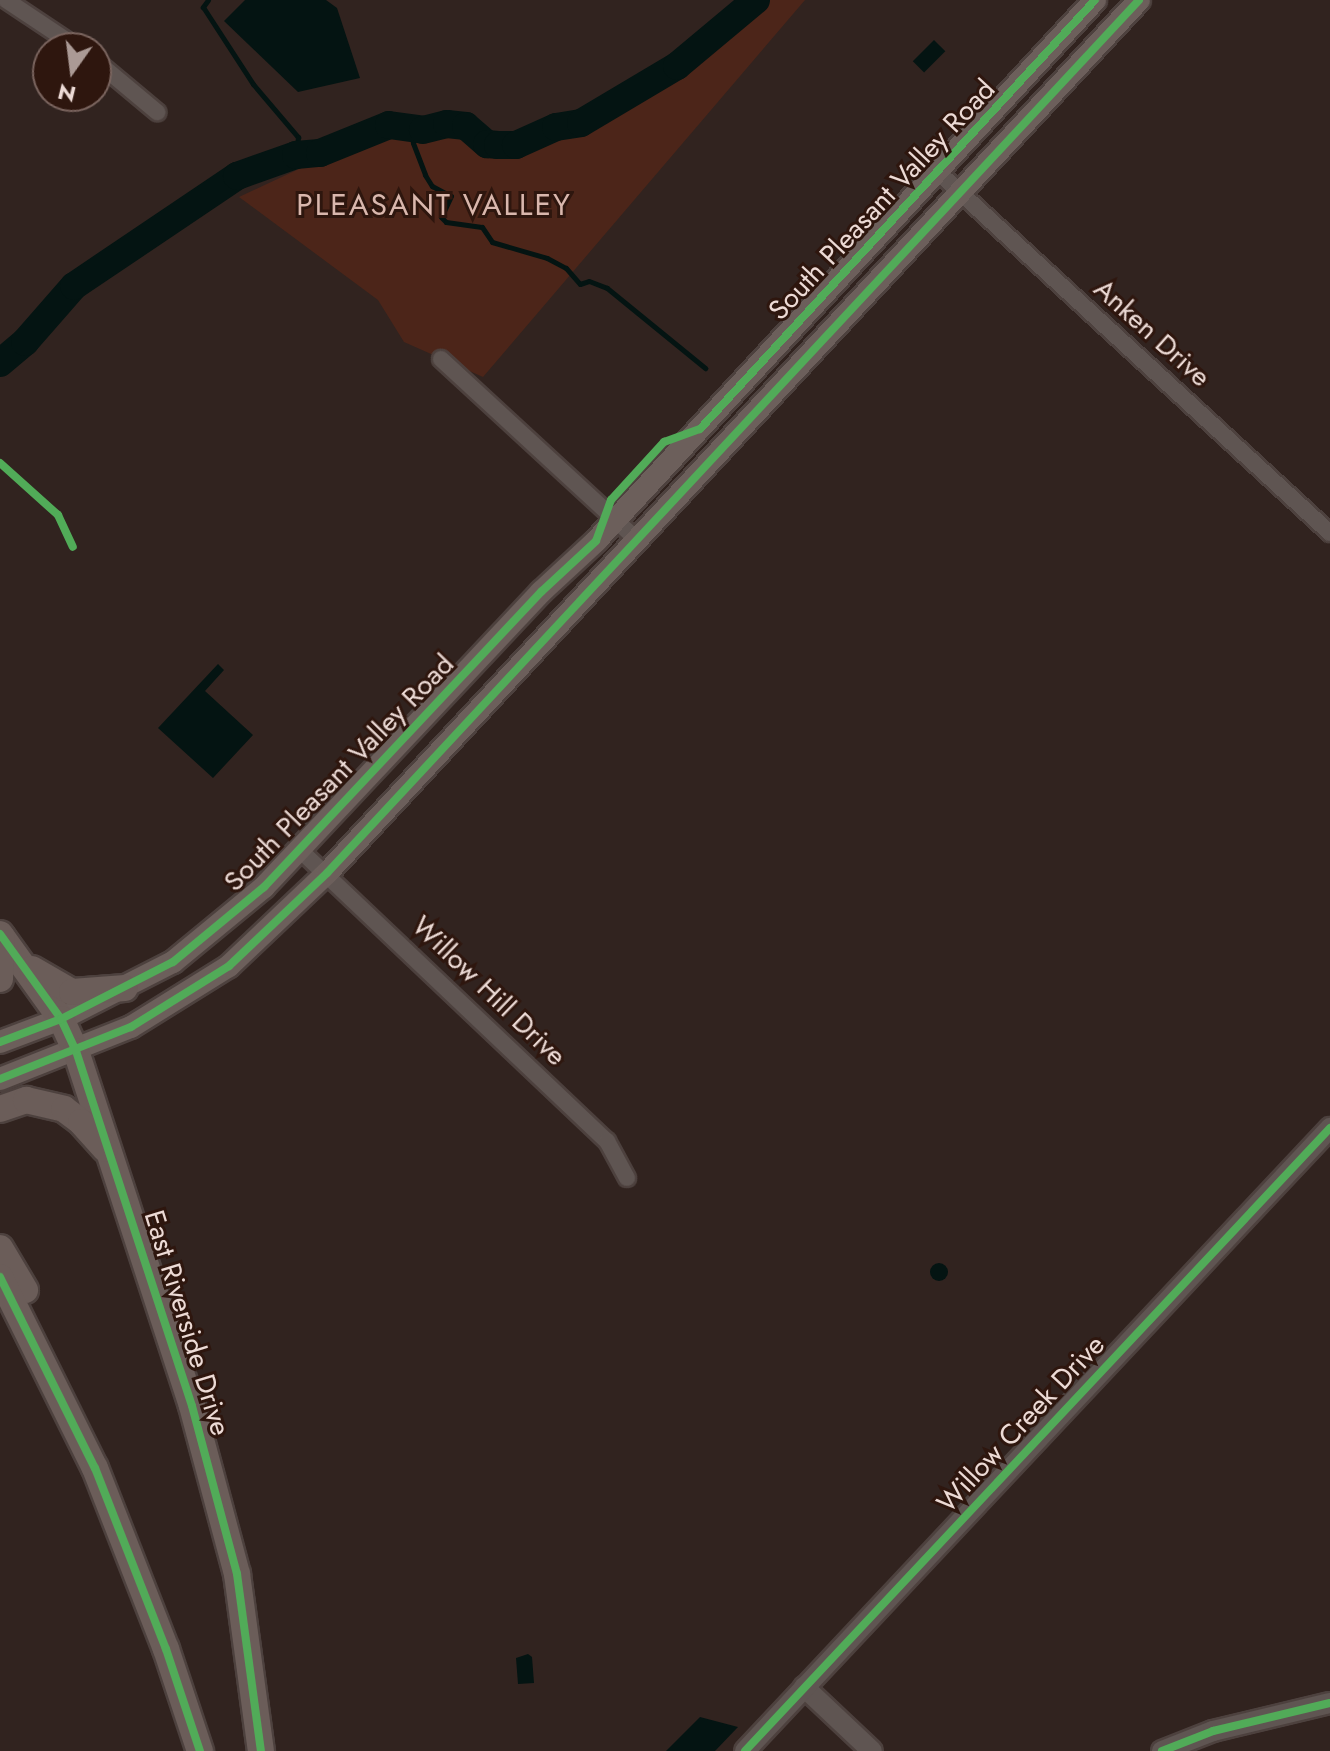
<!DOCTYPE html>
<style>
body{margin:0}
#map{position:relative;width:1330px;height:1751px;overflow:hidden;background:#31231f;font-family:Jost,sans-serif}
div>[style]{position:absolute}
.green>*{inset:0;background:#4c2519}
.water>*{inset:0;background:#041412;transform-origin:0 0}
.round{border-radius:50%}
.stream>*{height:5px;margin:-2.5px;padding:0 2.5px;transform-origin:2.5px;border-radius:2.5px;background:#041412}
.river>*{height:28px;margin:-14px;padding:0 14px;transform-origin:14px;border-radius:14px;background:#041412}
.roads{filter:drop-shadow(2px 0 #4d413e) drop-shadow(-2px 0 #4d413e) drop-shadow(0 2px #4d413e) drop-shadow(0 -2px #4d413e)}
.minor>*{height:16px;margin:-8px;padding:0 8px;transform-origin:8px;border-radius:8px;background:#5f5552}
.tertiary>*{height:20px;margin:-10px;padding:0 10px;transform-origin:10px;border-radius:10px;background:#5f5552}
.secondary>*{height:22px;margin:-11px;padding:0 11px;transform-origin:11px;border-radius:11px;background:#6c5f5b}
.primary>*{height:26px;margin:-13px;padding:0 13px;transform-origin:13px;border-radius:13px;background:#6b5d59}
.cycleway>*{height:8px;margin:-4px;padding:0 4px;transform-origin:4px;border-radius:4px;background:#51ab58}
span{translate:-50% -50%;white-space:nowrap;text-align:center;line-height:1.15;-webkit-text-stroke:6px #2e160e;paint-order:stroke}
.street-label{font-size:28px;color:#ecdad5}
.neighbourhood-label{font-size:30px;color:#d9b7ad;letter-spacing:2px}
.north{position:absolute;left:32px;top:32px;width:80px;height:80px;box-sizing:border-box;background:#2e160e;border:2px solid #7a645e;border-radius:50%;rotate:194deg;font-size:22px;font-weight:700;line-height:32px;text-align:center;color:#ecdad5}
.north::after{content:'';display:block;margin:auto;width:28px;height:36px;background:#ab9a95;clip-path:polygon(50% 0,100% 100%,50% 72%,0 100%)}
</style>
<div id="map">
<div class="green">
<i style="clip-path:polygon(757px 0,805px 0,483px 377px,404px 342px,378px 300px,239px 197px,380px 131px,403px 135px,463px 131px,486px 150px,505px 151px,604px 117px,685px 66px)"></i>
</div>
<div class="water">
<i style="clip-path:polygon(245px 0,326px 0,337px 8px,360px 78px,298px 92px,224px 21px)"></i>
<i style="left:934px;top:40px;width:16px;height:30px;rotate:45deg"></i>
<i style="clip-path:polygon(218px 664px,224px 670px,205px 691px,253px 735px,213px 778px,158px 728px)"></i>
<i class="round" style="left:930px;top:1263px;width:18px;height:18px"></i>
<i style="clip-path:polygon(528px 1654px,532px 1657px,534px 1683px,518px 1684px,516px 1658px)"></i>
<i style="clip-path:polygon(700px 1717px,738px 1727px,715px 1751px,666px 1751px)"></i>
</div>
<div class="stream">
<i style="left:208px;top:0;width:9px;rotate:126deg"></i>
<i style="left:203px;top:7px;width:92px;rotate:57deg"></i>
<i style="left:253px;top:84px;width:70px;rotate:49.7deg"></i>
<i style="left:298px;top:137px;width:18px;rotate:96deg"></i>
<i style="left:411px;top:130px;width:13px;rotate:81deg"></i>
<i style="left:413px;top:143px;width:34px;rotate:69deg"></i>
<i style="left:425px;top:175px;width:13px;rotate:58deg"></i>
<i style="left:432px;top:186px;width:21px;rotate:28deg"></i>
<i style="left:451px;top:196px;width:23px;rotate:115deg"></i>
<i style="left:441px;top:217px;width:7px;rotate:45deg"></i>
<i style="left:446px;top:222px;width:36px;rotate:8deg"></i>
<i style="left:482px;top:227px;width:18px;rotate:56deg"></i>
<i style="left:492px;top:242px;width:57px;rotate:16.2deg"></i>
<i style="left:547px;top:258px;width:21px;rotate:28deg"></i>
<i style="left:566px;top:268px;width:21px;rotate:49deg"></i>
<i style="left:580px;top:284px;width:9px;rotate:-18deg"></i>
<i style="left:589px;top:281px;width:19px;rotate:21deg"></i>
<i style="left:607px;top:288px;width:127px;rotate:39.2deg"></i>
</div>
<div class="river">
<i style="left:0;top:363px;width:33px;rotate:-40deg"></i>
<i style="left:25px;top:342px;width:74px;rotate:-48.8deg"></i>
<i style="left:74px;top:286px;width:197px;rotate:-34deg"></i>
<i style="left:237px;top:176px;width:63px;rotate:-19.6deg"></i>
<i style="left:296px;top:155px;width:24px;rotate:-5deg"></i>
<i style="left:320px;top:153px;width:74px;rotate:-22.1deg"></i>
<i style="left:389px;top:125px;width:34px;rotate:8deg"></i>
<i style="left:423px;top:130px;width:25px;rotate:-14deg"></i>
<i style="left:447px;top:124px;width:19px;rotate:6deg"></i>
<i style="left:466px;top:126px;width:28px;rotate:41deg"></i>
<i style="left:487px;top:144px;width:11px;rotate:5deg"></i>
<i style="left:498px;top:145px;width:18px"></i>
<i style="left:516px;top:145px;width:44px;rotate:-24.2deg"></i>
<i style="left:556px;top:127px;width:25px;rotate:-9deg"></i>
<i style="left:581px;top:123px;width:112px;rotate:-30.7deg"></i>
<i style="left:677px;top:66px;width:103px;rotate:-39.9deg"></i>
</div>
<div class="roads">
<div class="minor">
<i style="left:6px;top:0;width:87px;rotate:33.7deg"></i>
<i style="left:96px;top:61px;width:80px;rotate:39.9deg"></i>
<i style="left:938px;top:172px;width:533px;rotate:42.64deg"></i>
<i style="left:441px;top:359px;width:264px;rotate:42.7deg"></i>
<i style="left:301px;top:851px;width:422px;rotate:43.5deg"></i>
<i style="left:607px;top:1141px;width:42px;rotate:61.6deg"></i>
</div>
<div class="tertiary">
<i style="left:804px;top:1687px;width:93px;rotate:43.3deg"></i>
<i style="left:745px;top:1751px;width:855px;rotate:-46.8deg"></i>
<i style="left:1162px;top:1751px;width:55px;rotate:-21.4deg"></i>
<i style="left:1213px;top:1731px;width:120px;rotate:-13.5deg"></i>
</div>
<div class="secondary">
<i style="left:0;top:1042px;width:65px;rotate:-20.7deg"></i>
<i style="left:61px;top:1019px;width:126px;rotate:-27deg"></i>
<i style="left:173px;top:962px;width:118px;rotate:-39.5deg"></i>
<i style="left:264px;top:887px;width:405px;rotate:-46.8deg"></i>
<i style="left:541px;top:592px;width:75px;rotate:-42.8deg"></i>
<i style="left:596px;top:541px;width:736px;rotate:-47.31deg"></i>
<i style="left:0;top:1079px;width:141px;rotate:-21.7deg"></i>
<i style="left:131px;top:1027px;width:115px;rotate:-31.9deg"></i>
<i style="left:229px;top:966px;width:135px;rotate:-43.5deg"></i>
<i style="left:327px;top:873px;width:1192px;rotate:-47.07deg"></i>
</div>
<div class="primary">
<i style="left:0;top:934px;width:105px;rotate:54.3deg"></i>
<i style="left:61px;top:1019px;width:35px;rotate:65deg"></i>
<i style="left:76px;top:1051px;width:373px;rotate:71.9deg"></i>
<i style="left:192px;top:1406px;width:174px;rotate:75deg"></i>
<i style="left:237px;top:1574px;width:179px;rotate:82.3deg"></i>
<i style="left:32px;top:969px;width:46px;rotate:29.9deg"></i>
<i style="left:72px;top:992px;width:53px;rotate:-4.3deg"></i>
<i style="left:0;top:979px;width:42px;rotate:-87.3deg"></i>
<i style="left:0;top:1109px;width:28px;rotate:-19deg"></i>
<i style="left:26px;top:1100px;width:39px;rotate:13deg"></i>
<i style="left:64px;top:1109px;width:21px;rotate:37deg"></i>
<i style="left:81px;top:1122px;width:36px;rotate:48deg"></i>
<i style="left:0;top:1248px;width:49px;rotate:59.2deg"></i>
<i style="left:0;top:1277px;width:213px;rotate:63.6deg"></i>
<i style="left:95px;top:1468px;width:194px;rotate:68.6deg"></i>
<i style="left:166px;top:1649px;width:108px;rotate:71.6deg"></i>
</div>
</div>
<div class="cycleway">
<i style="left:0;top:463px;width:78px;rotate:41.9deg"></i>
<i style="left:58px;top:515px;width:35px;rotate:65deg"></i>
<i style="left:0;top:934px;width:105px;rotate:54.3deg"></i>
<i style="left:61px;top:1019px;width:35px;rotate:65deg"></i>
<i style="left:76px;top:1051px;width:373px;rotate:71.9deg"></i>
<i style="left:192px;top:1406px;width:174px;rotate:75deg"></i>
<i style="left:237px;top:1574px;width:179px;rotate:82.3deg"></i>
<i style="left:0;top:1042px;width:65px;rotate:-20.7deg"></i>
<i style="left:61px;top:1019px;width:126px;rotate:-27deg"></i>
<i style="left:173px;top:962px;width:118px;rotate:-39.5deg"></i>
<i style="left:264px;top:887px;width:405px;rotate:-46.8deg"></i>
<i style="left:541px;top:592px;width:75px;rotate:-42.8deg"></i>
<i style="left:596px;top:541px;width:44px;rotate:-69.9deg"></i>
<i style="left:611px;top:500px;width:79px;rotate:-47.6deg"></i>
<i style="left:664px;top:442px;width:38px;rotate:-20deg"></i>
<i style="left:700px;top:429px;width:583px;rotate:-47.36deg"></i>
<i style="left:0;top:1079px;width:141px;rotate:-21.7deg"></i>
<i style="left:131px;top:1027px;width:115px;rotate:-31.9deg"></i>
<i style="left:229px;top:966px;width:135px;rotate:-43.5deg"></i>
<i style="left:327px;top:873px;width:1192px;rotate:-47.07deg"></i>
<i style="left:0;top:1277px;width:213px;rotate:63.6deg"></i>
<i style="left:95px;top:1468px;width:194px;rotate:68.6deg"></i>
<i style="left:166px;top:1649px;width:108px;rotate:71.6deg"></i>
<i style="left:745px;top:1751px;width:855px;rotate:-46.8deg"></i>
<i style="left:1162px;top:1751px;width:55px;rotate:-21.4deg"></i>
<i style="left:1213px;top:1731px;width:120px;rotate:-13.5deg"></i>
</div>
<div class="street-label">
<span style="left:882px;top:200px;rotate:-47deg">South Pleasant Valley Road</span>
<span style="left:1152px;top:333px;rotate:42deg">Anken Drive</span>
<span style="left:339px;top:773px;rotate:-46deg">South Pleasant Valley Road</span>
<span style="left:489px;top:991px;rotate:44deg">Willow Hill Drive</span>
<span style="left:187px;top:1323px;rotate:73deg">East Riverside Drive</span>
<span style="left:1021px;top:1424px;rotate:-47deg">Willow Creek Drive</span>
</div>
<div class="neighbourhood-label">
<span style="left:434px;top:205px">PLEASANT VALLEY</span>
</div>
<div class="north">N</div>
</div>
